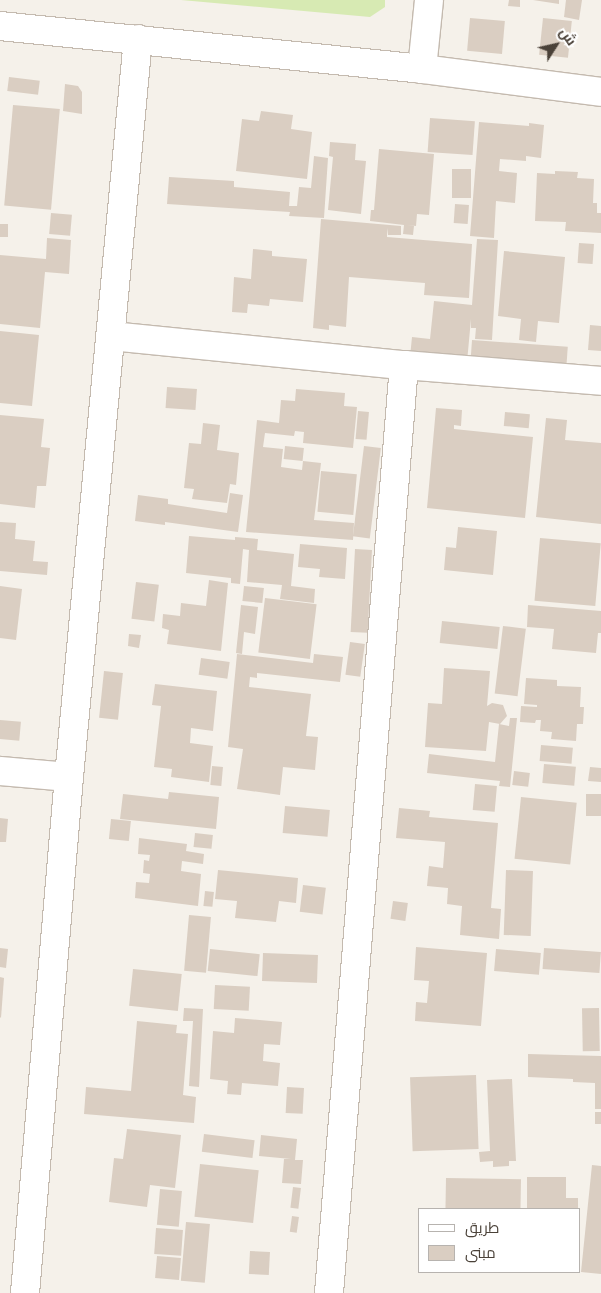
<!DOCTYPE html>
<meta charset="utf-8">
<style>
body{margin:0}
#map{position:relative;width:601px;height:1293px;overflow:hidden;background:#f5f1ea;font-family:Jost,Cairo,sans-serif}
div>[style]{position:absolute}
.green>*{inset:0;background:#d7eab3}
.building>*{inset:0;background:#dacec2;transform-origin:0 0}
.roads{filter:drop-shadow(1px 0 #c4baaf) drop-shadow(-1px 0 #c4baaf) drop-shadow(0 1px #c4baaf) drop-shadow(0 -1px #c4baaf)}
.minor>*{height:28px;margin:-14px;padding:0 14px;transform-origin:14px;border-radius:14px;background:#fff}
span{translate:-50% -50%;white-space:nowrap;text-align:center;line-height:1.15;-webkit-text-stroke:4px #fff;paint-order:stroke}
.legend{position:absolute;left:418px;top:1208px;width:162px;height:65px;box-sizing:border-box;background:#fff;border:1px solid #b7b3af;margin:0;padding:6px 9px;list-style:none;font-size:15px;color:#4a4138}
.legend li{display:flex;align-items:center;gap:10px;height:25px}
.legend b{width:25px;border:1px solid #b7b3af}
.north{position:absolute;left:531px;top:20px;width:50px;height:50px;-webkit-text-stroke:4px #fff;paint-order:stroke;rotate:55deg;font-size:14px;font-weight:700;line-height:20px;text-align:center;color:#4a4138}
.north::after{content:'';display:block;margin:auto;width:18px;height:22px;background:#4a4138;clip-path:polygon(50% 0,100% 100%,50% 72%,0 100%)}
</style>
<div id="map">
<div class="green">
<i style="clip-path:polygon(181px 0,385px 0,385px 7px,370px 17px)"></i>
</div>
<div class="building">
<i style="clip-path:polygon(509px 0,520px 0,520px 7px,508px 6px)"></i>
<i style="clip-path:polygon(533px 0,559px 0,559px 4px)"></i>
<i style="clip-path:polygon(566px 0,582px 0,579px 20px,564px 17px)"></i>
<i style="left:470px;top:18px;width:35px;height:33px;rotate:5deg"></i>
<i style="left:543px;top:18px;width:29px;height:37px;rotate:6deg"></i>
<i style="left:9px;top:77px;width:31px;height:14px;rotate:7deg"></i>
<i style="clip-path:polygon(65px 84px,78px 86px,82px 92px,82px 114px,63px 111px)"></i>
<i style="left:13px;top:105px;width:47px;height:101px;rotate:5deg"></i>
<i style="clip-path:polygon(261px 111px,293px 115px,291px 129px,312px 132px,307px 179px,236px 171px,242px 119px,259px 121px)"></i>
<i style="left:430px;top:118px;width:45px;height:34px;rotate:4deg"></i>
<i style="clip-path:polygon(479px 122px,529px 126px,529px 123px,544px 125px,541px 158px,526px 156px,526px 161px,500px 159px,499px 171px,517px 173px,515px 203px,496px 201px,494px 238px,470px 236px)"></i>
<i style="clip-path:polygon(330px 142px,356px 144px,355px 160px,366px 161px,361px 214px,328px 210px,333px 157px,329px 156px)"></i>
<i style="clip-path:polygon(379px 149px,434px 154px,429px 215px,417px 214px,416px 226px,407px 225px,414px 226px,413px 235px,403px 234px,404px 225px,370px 221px,371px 210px,374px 210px)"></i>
<i style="clip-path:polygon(314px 156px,328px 158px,324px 218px,289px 216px,290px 212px,167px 204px,169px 177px,234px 181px,234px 187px,290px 192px,289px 206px,297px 206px,299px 187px,311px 188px)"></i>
<i style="left:452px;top:169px;width:19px;height:29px"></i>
<i style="clip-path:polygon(555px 171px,578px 172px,577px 178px,594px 179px,593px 203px,597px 203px,597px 213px,601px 213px,601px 233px,565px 231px,566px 222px,535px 221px,537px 173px,555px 174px)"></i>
<i style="left:455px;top:204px;width:14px;height:19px;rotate:4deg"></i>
<i style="left:51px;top:213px;width:21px;height:21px;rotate:5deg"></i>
<i style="clip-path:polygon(321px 219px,401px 226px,401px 235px,388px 235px,387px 228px,387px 237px,472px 244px,469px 298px,424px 295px,425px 283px,349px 277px,346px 327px,329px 325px,329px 330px,313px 328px)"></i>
<i style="left:0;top:224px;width:8px;height:13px"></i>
<i style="clip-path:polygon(47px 238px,71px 240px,69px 274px,45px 272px,40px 328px,0 324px,0 255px,46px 259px)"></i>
<i style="clip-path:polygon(477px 239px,498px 240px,492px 340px,475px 339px,476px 328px,471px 328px,471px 319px,467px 362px,410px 357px,412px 337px,430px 339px,434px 301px,472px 305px)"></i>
<i style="left:579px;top:243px;width:15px;height:20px;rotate:4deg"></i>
<i style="clip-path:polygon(253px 249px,272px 251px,272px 256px,307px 259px,303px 302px,270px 299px,269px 306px,248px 304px,247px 313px,232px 312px,234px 277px,251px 279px)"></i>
<i style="clip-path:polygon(504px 251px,565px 257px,559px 323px,538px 321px,536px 342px,519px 340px,521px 319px,498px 316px)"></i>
<i style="clip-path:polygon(590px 325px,601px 326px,601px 351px,588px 350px)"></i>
<i style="clip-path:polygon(0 331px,39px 335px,32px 406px,0 403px)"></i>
<i style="left:472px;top:340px;width:96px;height:23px;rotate:4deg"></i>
<i style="left:167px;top:387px;width:30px;height:21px;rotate:4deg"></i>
<i style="clip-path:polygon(296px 389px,345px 393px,344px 406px,357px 407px,353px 448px,303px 443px,304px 432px,295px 431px,294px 436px,265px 433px,263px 447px,283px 449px,281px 467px,302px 470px,303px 461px,321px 463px,314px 520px,354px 523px,353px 540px,246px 532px,257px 420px,279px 423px,281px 400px,295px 401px)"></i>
<i style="clip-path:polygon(436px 408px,462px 410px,461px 426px,454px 425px,454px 429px,533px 437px,525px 518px,427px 508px)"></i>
<i style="left:358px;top:411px;width:11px;height:28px;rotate:5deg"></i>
<i style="left:505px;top:412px;width:25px;height:14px;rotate:5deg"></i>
<i style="clip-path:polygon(0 415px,44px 419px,41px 447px,50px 448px,46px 486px,37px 486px,35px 508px,0 504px)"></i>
<i style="clip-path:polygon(546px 418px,567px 420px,565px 440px,601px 443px,601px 524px,536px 517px)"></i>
<i style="clip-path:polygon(203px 423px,220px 425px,217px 450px,239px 453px,236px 485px,230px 484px,227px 503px,192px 499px,194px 489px,184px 488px,189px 443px,201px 444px)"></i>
<i style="left:285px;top:446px;width:19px;height:13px;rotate:6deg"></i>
<i style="left:364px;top:446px;width:17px;height:91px;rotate:7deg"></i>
<i style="left:321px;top:471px;width:36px;height:41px;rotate:5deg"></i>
<i style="clip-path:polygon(230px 493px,243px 495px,238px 532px,165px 522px,165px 525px,135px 521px,138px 495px,168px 499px,168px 504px,227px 513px)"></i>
<i style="clip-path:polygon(0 522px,16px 523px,15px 539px,35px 541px,33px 561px,48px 562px,47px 575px,0 571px)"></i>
<i style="clip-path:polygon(458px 527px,497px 531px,493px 575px,444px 570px,446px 547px,456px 548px)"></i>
<i style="clip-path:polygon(189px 536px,235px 540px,235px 537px,258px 539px,257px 550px,294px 554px,291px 586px,315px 589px,314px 603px,280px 599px,282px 585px,247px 582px,249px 550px,243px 549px,240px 584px,231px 583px,231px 578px,186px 573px)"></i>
<i style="left:540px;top:538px;width:61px;height:63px;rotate:5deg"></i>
<i style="clip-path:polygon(300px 544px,347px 548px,345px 579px,319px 577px,320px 569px,298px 567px)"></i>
<i style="left:355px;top:549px;width:17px;height:83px;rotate:3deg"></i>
<i style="clip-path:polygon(209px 580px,228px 583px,221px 651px,167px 644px,169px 630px,162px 628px,163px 614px,180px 616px,181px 603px,206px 606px)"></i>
<i style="left:136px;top:582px;width:23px;height:37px;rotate:7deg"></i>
<i style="clip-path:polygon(0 586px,22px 589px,16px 640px,0 638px)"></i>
<i style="left:244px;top:586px;width:20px;height:15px;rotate:6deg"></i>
<i style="left:265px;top:598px;width:52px;height:55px;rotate:7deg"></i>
<i style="clip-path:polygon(241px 605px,258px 607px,255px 634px,244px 632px,242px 654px,236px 653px)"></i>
<i style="clip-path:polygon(528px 605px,601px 611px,601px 633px,598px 633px,596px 653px,552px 649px,554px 629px,527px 627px)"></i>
<i style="left:442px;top:621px;width:58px;height:22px;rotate:6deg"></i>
<i style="left:503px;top:626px;width:23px;height:68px;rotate:7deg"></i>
<i style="clip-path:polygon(129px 634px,141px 635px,139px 648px,128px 646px)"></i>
<i style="left:350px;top:642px;width:15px;height:33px;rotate:8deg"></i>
<i style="clip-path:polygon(237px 654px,313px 663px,314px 654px,343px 657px,340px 682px,257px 673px,257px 678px,250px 677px,249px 687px,311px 694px,306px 736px,318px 737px,315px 770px,283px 767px,280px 795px,237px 789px,243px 749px,228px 747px)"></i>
<i style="left:201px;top:658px;width:29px;height:17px;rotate:8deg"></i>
<i style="clip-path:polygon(444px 668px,490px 671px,487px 706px,492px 703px,503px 705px,507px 716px,500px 724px,489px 722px,486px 751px,425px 747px,428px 703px,442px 704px)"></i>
<i style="left:104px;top:671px;width:19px;height:47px;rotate:6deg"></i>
<i style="clip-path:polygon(526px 678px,557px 680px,557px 686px,581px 687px,580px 707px,584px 707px,583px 724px,577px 724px,576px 741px,551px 739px,552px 732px,540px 731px,541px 720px,536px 720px,535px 723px,520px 722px,521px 706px,537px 707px,537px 705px,524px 704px)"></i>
<i style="clip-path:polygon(155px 684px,217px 691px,213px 731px,191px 728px,190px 743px,213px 746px,209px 782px,171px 777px,172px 769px,154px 767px,161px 706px,152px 705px)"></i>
<i style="clip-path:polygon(510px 718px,517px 718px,510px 787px,499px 786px,500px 781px,427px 773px,429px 754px,495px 762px,499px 724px,509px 726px)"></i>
<i style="left:0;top:720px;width:21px;height:19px;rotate:5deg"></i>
<i style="left:541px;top:745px;width:32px;height:16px;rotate:5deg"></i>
<i style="left:544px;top:764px;width:32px;height:19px;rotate:5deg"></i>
<i style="left:212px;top:766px;width:11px;height:19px;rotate:5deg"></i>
<i style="clip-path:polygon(590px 767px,601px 768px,601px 782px,588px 781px)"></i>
<i style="left:514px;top:771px;width:16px;height:14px;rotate:7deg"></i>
<i style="left:475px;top:784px;width:22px;height:26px;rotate:5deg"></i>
<i style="clip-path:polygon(169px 792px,219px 797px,216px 829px,120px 819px,123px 794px,168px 799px)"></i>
<i style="left:586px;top:794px;width:15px;height:22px"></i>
<i style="left:521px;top:797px;width:56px;height:62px;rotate:6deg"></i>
<i style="left:285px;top:806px;width:45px;height:27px;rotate:5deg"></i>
<i style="clip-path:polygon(399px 808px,430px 811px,429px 817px,498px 823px,491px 908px,501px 909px,499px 939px,460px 935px,462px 906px,447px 904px,448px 888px,427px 886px,429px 866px,443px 868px,445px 842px,396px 838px)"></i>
<i style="clip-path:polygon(0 818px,8px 819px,6px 842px,0 842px)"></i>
<i style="left:111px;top:819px;width:20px;height:20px;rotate:6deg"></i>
<i style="left:195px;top:833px;width:18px;height:14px;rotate:6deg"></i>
<i style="clip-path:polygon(139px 838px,187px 844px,186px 851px,204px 854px,203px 864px,182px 861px,181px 871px,201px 874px,198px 906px,135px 898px,136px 882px,149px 883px,150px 874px,143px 873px,144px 860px,149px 861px,150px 855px,138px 854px)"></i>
<i style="clip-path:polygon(218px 870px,298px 878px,296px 903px,279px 901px,276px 922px,235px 918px,237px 901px,215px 899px)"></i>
<i style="left:506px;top:870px;width:27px;height:65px;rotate:2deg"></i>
<i style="left:303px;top:885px;width:23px;height:27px;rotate:7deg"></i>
<i style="left:205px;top:891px;width:9px;height:15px;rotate:6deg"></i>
<i style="left:393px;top:901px;width:15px;height:18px;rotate:8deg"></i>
<i style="left:189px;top:915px;width:22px;height:56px;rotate:5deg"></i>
<i style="clip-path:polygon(416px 947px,487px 953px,481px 1026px,415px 1021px,416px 1002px,427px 1003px,429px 981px,414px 980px)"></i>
<i style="clip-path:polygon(0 948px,8px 949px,6px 968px,0 967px)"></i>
<i style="left:544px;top:948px;width:57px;height:21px;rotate:4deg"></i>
<i style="left:210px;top:949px;width:50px;height:22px;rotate:6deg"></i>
<i style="left:496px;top:949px;width:45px;height:22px;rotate:5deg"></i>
<i style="left:263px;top:953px;width:55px;height:28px;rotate:2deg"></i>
<i style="left:133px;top:969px;width:49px;height:37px;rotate:6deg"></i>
<i style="clip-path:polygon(0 977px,4px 978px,1px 1018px,0 1017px)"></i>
<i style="left:215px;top:985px;width:35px;height:24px;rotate:3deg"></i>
<i style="clip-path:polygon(184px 1008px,203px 1009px,199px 1087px,189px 1086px,193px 1021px,183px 1021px)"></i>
<i style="left:599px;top:1008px;width:43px;height:17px;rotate:89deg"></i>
<i style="clip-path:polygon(235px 1018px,282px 1022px,280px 1045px,264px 1044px,263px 1061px,280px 1063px,278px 1086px,242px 1083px,241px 1095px,227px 1094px,228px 1081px,210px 1079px,213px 1031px,234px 1033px)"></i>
<i style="clip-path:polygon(137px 1021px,177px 1025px,176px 1033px,188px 1034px,183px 1095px,196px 1097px,194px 1123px,84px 1114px,86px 1087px,131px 1091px)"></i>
<i style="clip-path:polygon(528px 1054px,601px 1056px,601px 1109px,595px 1109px,595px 1083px,573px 1082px,573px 1079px,528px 1077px)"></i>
<i style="left:476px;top:1075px;width:74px;height:66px;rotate:88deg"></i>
<i style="clip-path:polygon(512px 1079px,516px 1161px,509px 1161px,509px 1166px,493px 1167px,493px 1161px,480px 1162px,479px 1152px,490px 1151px,487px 1080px)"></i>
<i style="left:287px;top:1087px;width:17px;height:26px;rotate:3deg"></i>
<i style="left:595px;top:1112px;width:6px;height:12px"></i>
<i style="clip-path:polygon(127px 1129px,181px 1135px,175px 1188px,150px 1185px,147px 1207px,109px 1202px,114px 1158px,123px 1159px)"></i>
<i style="left:204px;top:1134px;width:51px;height:18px;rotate:7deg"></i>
<i style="clip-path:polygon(261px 1135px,297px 1139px,295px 1160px,303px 1160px,301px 1184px,282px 1183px,284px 1159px,291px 1159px,259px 1156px)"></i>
<i style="left:200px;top:1164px;width:59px;height:53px;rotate:6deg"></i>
<i style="clip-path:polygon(592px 1165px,601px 1166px,601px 1274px,581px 1272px)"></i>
<i style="clip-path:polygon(527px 1177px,566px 1177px,566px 1198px,578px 1198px,578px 1209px,527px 1209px)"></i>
<i style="left:446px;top:1178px;width:75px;height:31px;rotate:1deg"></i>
<i style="left:293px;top:1187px;width:8px;height:21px;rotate:7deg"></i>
<i style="left:160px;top:1189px;width:22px;height:36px;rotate:5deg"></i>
<i style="left:292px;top:1216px;width:7px;height:16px;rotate:8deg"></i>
<i style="left:186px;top:1222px;width:24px;height:59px;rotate:5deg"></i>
<i style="left:156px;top:1228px;width:27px;height:26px;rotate:4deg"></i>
<i style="left:250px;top:1251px;width:20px;height:23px;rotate:3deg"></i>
<i style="left:157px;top:1256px;width:24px;height:22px;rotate:5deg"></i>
</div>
<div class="roads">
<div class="minor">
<i style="left:0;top:26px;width:424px;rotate:5.8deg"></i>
<i style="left:422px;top:69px;width:180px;rotate:7.3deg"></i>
<i style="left:422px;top:69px;width:69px;rotate:-84.2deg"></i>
<i style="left:111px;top:336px;width:294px;rotate:5.7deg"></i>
<i style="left:404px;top:365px;width:198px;rotate:4.6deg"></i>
<i style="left:0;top:771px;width:69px;rotate:5deg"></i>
<i style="left:25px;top:1293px;width:518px;rotate:-85.13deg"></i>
<i style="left:69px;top:777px;width:741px;rotate:-84.66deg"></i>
<i style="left:329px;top:1293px;width:931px;rotate:-85.38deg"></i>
</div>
</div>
<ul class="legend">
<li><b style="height:6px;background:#fff"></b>طريق</li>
<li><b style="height:14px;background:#dacec2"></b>مبنى</li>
</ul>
<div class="north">ش</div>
</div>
